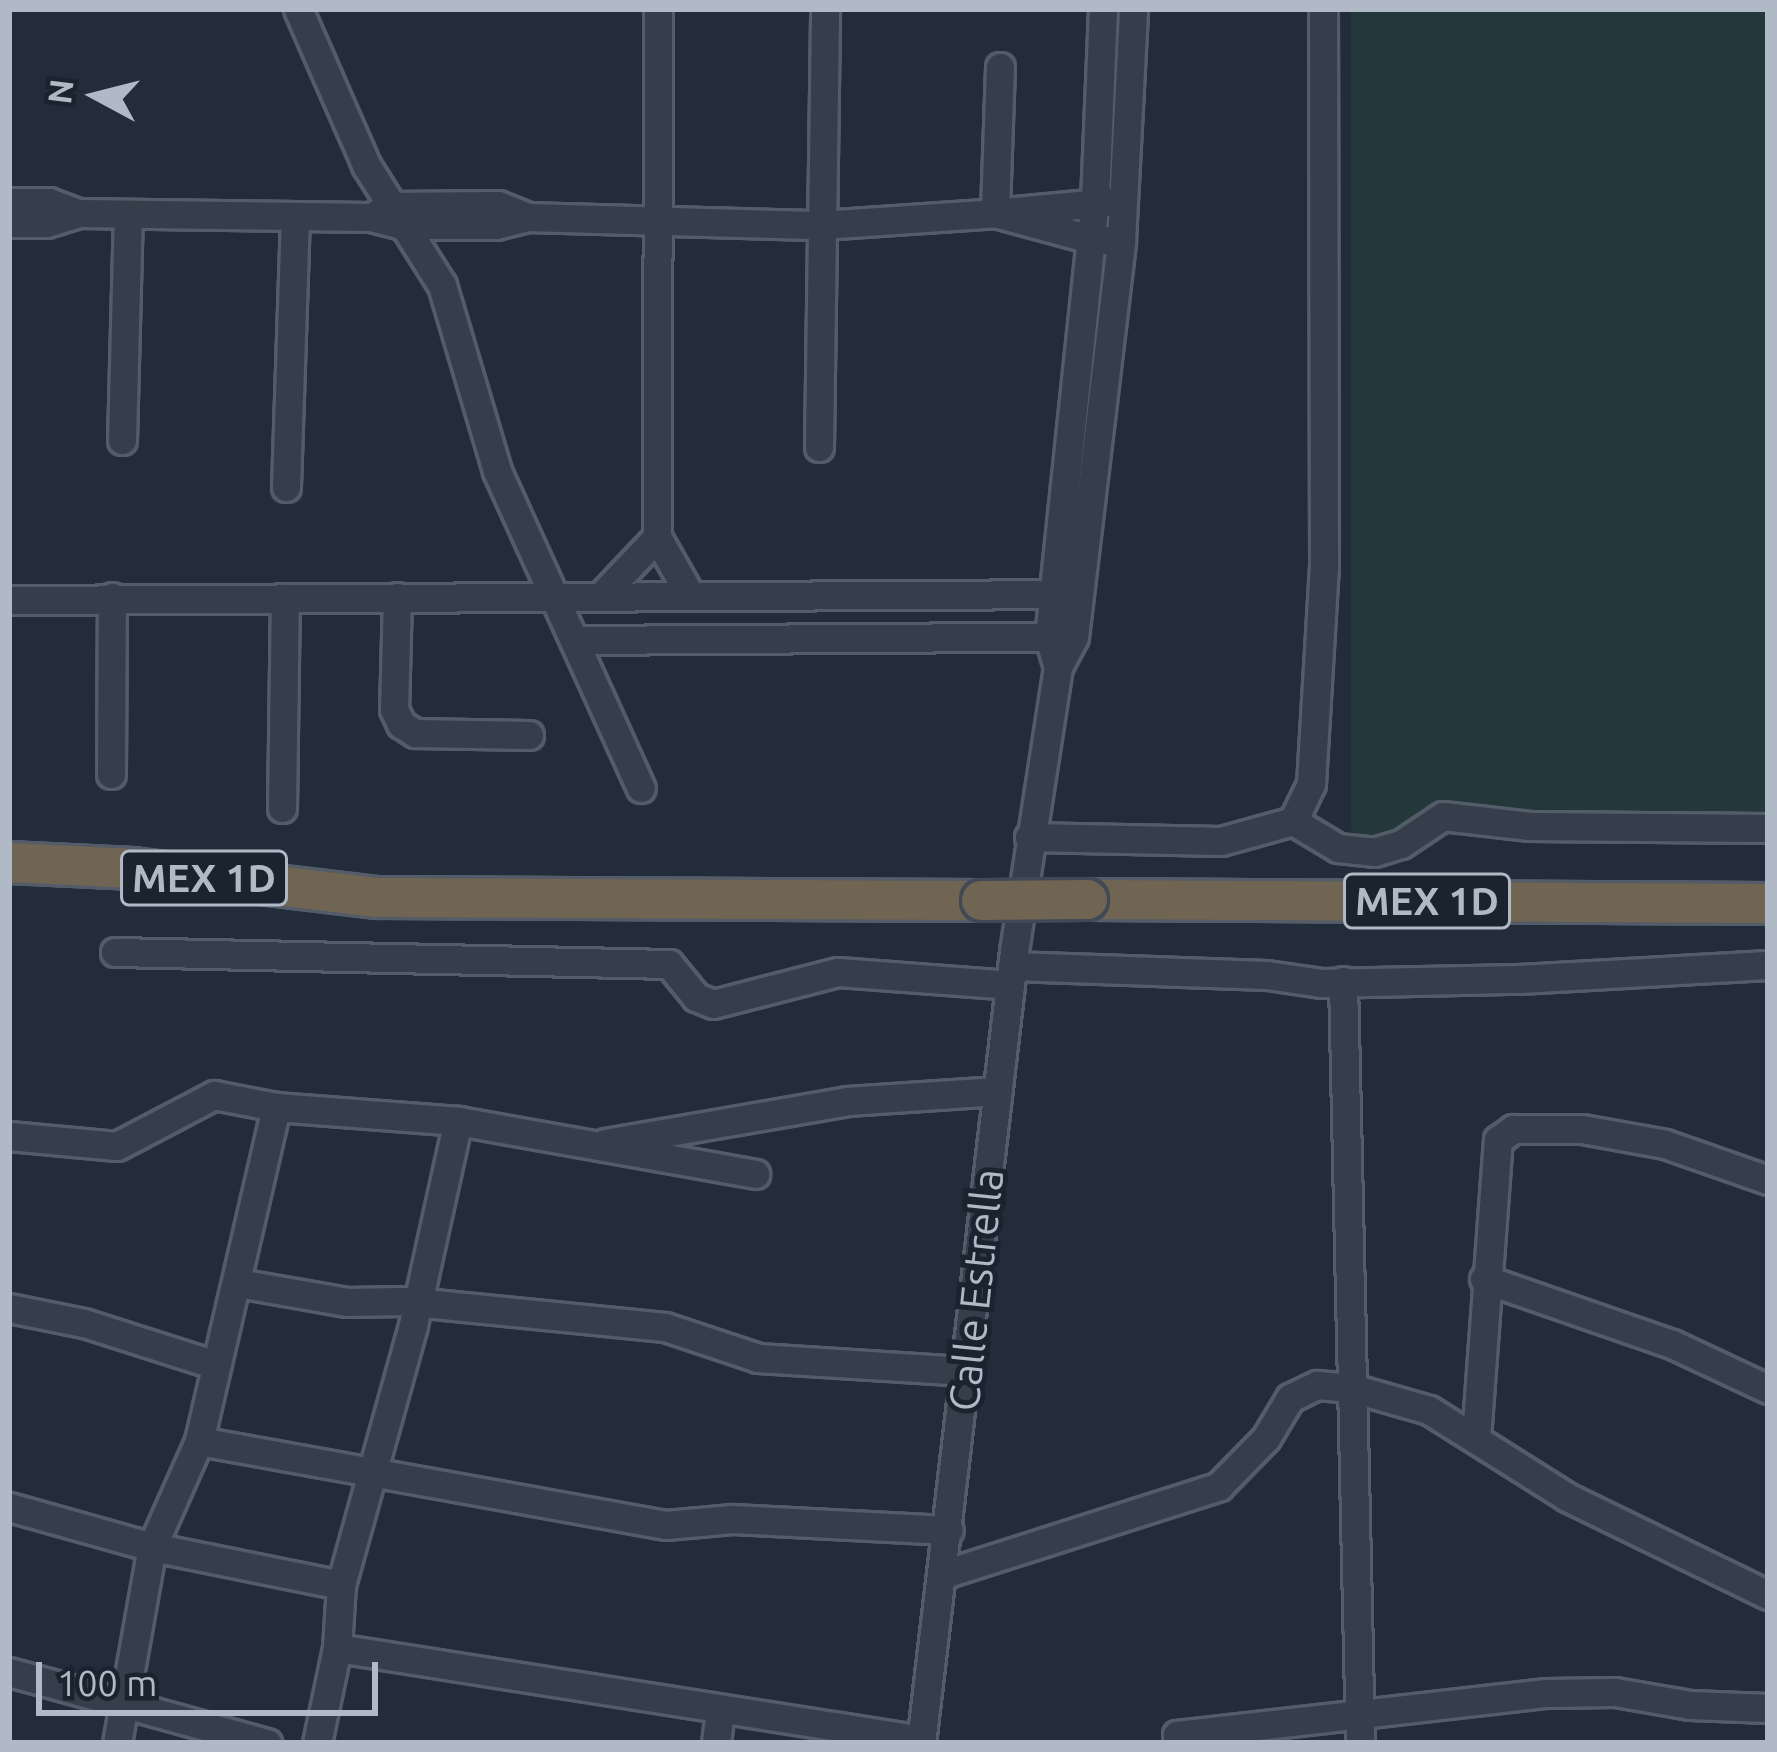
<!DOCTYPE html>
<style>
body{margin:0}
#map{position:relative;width:1777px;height:1752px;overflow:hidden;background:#222c3a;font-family:Ubuntu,sans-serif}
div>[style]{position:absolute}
.green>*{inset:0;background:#24383b;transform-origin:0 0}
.roads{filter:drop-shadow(3px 0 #535c68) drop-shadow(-3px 0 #535c68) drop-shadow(0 3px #535c68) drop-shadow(0 -3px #535c68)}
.minor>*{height:27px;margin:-13.5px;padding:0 13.5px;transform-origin:13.5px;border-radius:13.5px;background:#353e4a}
.highway>*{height:39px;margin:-19.5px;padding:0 19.5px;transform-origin:19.5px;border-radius:19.5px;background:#706552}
.bridges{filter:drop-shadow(3px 0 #404955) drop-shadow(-3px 0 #404955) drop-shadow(0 3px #404955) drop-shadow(0 -3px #404955)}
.highway-bridge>*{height:39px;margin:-19.5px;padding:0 19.5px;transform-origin:19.5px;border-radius:19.5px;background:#706552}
span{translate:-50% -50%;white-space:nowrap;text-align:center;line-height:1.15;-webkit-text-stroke:10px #1b232f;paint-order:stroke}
.shield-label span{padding:3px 9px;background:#1b232f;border:3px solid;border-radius:9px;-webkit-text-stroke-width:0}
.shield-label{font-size:39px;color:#b0b9c6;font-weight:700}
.street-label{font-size:42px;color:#b0b9c6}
.frame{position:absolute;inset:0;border:12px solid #b0b9c6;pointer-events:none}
.north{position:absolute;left:36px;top:36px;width:120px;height:120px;-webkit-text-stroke:9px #1b232f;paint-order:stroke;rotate:277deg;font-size:33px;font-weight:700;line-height:48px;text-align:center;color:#b0b9c6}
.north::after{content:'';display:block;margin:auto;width:42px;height:54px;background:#b0b9c6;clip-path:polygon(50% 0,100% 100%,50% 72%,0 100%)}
.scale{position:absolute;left:36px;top:1662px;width:342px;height:54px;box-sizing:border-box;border:6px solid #b0b9c6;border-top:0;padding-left:15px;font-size:36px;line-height:42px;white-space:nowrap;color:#b0b9c6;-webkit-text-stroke:9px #1b232f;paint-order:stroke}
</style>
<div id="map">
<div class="green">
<i style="left:1351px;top:9px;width:417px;height:827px"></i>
</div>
<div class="roads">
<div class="minor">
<i style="left:298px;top:9px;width:170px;rotate:66.4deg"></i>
<i style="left:366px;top:165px;width:142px;rotate:57.7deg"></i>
<i style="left:442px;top:285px;width:194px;rotate:73.5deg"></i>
<i style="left:497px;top:471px;width:348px;rotate:65.6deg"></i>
<i style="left:658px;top:9px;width:528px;rotate:90.11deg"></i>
<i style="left:657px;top:537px;width:67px;rotate:60.4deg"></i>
<i style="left:1000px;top:67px;width:146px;rotate:92deg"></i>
<i style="left:995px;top:213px;width:115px;rotate:-5.5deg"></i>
<i style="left:9px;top:202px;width:40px"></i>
<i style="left:49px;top:202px;width:31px;rotate:21deg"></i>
<i style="left:379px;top:212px;width:13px;rotate:-29deg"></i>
<i style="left:390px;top:206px;width:108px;rotate:-0.5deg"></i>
<i style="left:498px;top:205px;width:31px;rotate:22deg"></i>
<i style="left:9px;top:223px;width:37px"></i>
<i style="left:46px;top:223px;width:34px;rotate:-17deg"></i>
<i style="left:78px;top:213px;width:292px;rotate:0.8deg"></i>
<i style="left:370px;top:217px;width:32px;rotate:14deg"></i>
<i style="left:401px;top:225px;width:95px"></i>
<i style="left:496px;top:225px;width:32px;rotate:-14deg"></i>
<i style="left:527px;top:217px;width:294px;rotate:1.6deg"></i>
<i style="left:821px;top:225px;width:174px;rotate:-3.9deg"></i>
<i style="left:995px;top:213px;width:99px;rotate:15.2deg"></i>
<i style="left:1091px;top:239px;width:30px;rotate:4deg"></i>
<i style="left:122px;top:440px;width:226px;rotate:-88.5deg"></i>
<i style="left:819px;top:447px;width:438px;rotate:-89.2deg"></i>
<i style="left:286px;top:487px;width:271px;rotate:-88.1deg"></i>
<i style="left:602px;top:595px;width:80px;rotate:-46.5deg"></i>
<i style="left:397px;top:597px;width:112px;rotate:91.5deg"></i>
<i style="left:394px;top:709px;width:17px;rotate:65deg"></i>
<i style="left:401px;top:724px;width:17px;rotate:33deg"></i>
<i style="left:415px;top:733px;width:114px;rotate:1deg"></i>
<i style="left:9px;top:600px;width:1070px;rotate:-0.32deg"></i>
<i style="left:575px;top:640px;width:488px;rotate:-0.4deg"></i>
<i style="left:1058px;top:667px;width:34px;rotate:-62deg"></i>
<i style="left:1074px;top:637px;width:399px;rotate:-83.2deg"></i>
<i style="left:1121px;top:241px;width:232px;rotate:-87deg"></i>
<i style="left:111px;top:774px;width:177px;rotate:-89.7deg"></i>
<i style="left:282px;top:808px;width:210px;rotate:-89.2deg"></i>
<i style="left:1293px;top:821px;width:52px;rotate:31deg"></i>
<i style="left:1338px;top:848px;width:36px;rotate:6deg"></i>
<i style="left:1374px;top:852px;width:28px;rotate:-17deg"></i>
<i style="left:1401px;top:844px;width:50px;rotate:-33.7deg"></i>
<i style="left:1443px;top:816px;width:87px;rotate:6.6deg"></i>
<i style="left:1529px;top:826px;width:239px;rotate:0.5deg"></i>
<i style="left:1029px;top:837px;width:192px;rotate:1.2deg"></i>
<i style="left:1221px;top:841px;width:75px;rotate:-15.5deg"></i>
<i style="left:1293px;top:821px;width:41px;rotate:-64.1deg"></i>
<i style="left:1311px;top:784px;width:216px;rotate:-86.6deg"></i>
<i style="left:1324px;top:568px;width:559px;rotate:-90.1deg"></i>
<i style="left:115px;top:952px;width:554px;rotate:1.24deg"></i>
<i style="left:669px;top:964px;width:43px;rotate:50.7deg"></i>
<i style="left:696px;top:997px;width:18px;rotate:22deg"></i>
<i style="left:713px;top:1004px;width:129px;rotate:-14.4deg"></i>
<i style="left:838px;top:972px;width:172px;rotate:4.3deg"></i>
<i style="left:1012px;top:966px;width:255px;rotate:2deg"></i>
<i style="left:1267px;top:975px;width:56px;rotate:8.3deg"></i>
<i style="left:1322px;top:983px;width:197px;rotate:-1.2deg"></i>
<i style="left:1519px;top:979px;width:249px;rotate:-3.2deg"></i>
<i style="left:1343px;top:981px;width:762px;rotate:88.72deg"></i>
<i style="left:9px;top:1136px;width:108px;rotate:5.3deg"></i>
<i style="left:117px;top:1146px;width:110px;rotate:-27.7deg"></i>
<i style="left:214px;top:1095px;width:63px;rotate:11deg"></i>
<i style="left:605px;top:1143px;width:246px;rotate:-9.8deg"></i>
<i style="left:847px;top:1101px;width:151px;rotate:-3.8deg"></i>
<i style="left:1484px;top:1279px;width:199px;rotate:19.1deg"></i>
<i style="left:1672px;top:1344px;width:106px;rotate:25.1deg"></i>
<i style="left:238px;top:1283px;width:111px;rotate:9.9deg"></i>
<i style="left:347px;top:1302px;width:57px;rotate:-1deg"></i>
<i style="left:404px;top:1301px;width:262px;rotate:5.7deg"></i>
<i style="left:665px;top:1327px;width:98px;rotate:18.4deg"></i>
<i style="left:758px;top:1358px;width:209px;rotate:3.6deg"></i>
<i style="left:9px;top:1308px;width:76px;rotate:11.3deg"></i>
<i style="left:84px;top:1323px;width:139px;rotate:17.7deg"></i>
<i style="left:1476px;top:1438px;width:299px;rotate:-85.8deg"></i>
<i style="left:1498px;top:1140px;width:19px;rotate:-36deg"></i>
<i style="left:1513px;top:1129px;width:69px"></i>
<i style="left:1582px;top:1129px;width:84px;rotate:10.2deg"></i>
<i style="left:1665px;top:1144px;width:109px;rotate:19.3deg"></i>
<i style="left:199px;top:1441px;width:474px;rotate:10.2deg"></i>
<i style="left:666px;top:1525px;width:66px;rotate:-5.2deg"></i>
<i style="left:732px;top:1519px;width:217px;rotate:2.9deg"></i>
<i style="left:9px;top:1507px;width:148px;rotate:15.6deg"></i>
<i style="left:152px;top:1547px;width:193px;rotate:11.4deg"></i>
<i style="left:944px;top:1574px;width:289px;rotate:-17.7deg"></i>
<i style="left:1219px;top:1486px;width:67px;rotate:-45.6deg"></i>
<i style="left:1266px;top:1438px;width:47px;rotate:-59deg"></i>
<i style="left:1290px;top:1398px;width:30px;rotate:-26deg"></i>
<i style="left:1317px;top:1385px;width:35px;rotate:5deg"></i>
<i style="left:1352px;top:1388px;width:80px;rotate:15.9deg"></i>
<i style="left:1429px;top:1410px;width:163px;rotate:32.2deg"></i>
<i style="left:1567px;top:1497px;width:224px;rotate:26deg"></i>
<i style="left:337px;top:1648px;width:592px;rotate:8.94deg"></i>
<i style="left:9px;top:1672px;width:268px;rotate:15.4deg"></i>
<i style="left:117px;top:1743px;width:199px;rotate:-79.9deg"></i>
<i style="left:152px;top:1547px;width:116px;rotate:-66.1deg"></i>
<i style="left:199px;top:1441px;width:343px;rotate:-77deg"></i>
<i style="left:276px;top:1107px;width:183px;rotate:4.4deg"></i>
<i style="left:458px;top:1121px;width:302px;rotate:10.1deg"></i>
<i style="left:317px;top:1743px;width:97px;rotate:-78.1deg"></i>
<i style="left:337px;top:1648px;width:63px;rotate:-86.4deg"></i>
<i style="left:341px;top:1585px;width:270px;rotate:-74.5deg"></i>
<i style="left:413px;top:1325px;width:209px;rotate:-77.6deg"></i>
<i style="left:716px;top:1743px;width:31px;rotate:-83deg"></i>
<i style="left:921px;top:1743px;width:797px;rotate:-83.3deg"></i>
<i style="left:1014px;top:951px;width:287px;rotate:-81.2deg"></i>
<i style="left:1058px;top:667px;width:31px;rotate:-107deg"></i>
<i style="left:1049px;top:637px;width:439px;rotate:-84deg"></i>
<i style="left:1095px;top:200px;width:191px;rotate:-87.6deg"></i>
<i style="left:1178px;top:1743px;width:8px;rotate:-97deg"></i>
<i style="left:1177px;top:1735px;width:372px;rotate:-6.5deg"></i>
<i style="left:1547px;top:1693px;width:68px;rotate:-0.8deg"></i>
<i style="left:1615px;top:1692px;width:76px;rotate:9.8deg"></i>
<i style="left:1690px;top:1705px;width:78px;rotate:2.2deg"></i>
</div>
<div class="highway">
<i style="left:9px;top:862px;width:124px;rotate:2.8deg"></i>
<i style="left:133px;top:868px;width:246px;rotate:6.8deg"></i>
<i style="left:377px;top:897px;width:604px;rotate:0.28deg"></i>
<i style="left:1087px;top:899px;width:681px;rotate:0.34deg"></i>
</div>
</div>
<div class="bridges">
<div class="highway-bridge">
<i style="left:981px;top:900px;width:106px;rotate:-0.5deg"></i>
</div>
</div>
<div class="shield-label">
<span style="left:204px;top:878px">MEX 1D</span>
<span style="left:1427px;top:901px">MEX 1D</span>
</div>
<div class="street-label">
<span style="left:976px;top:1290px;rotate:-84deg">Calle Estrella</span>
</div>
<div class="frame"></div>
<div class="north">N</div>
<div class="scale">100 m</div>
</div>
